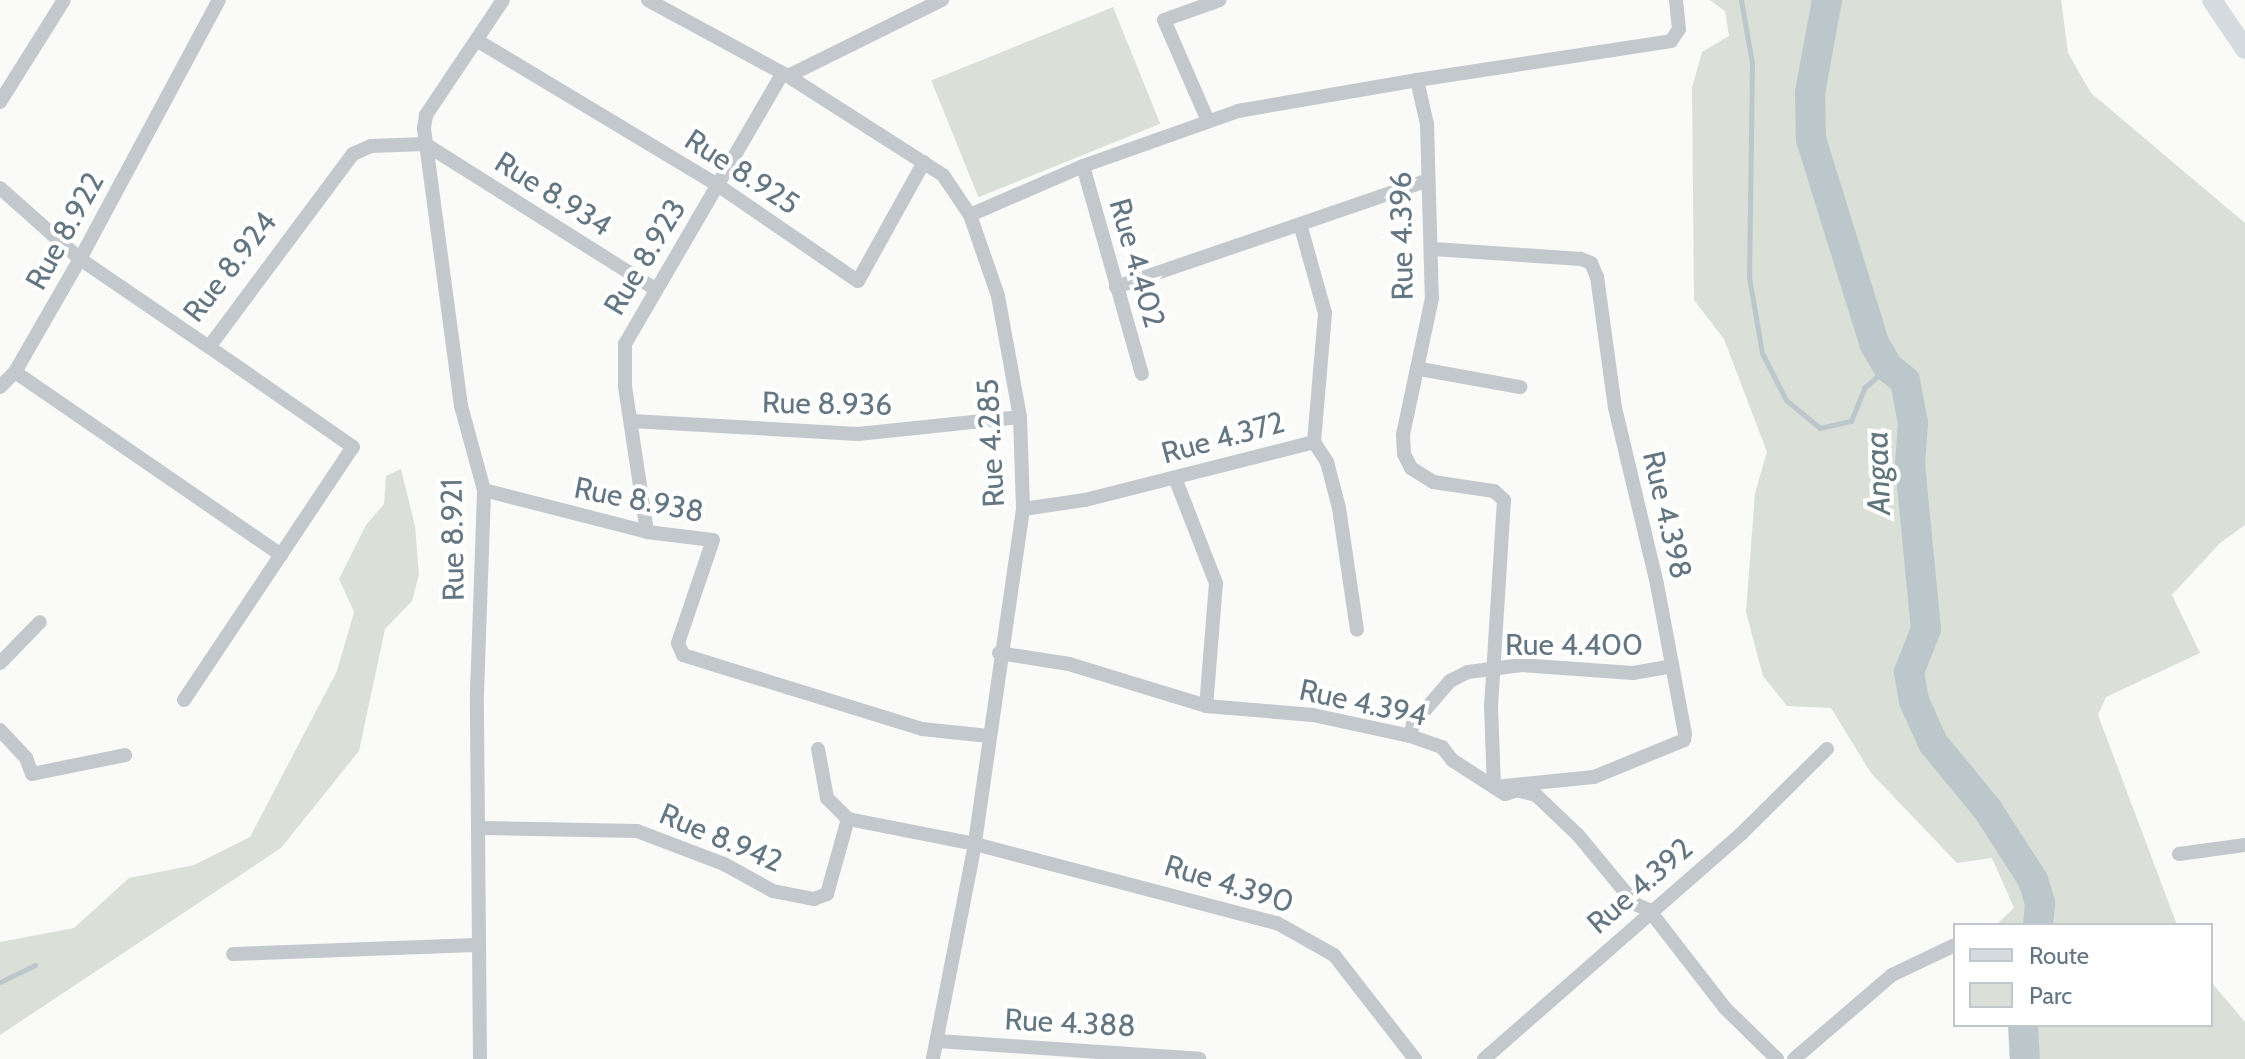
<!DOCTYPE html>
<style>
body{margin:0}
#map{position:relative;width:2245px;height:1059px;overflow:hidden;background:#fafaf8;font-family:Cabin,sans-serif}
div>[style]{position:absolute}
.green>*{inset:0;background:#dadfd7;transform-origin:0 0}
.stream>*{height:5px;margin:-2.5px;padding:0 2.5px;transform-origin:2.5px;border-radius:2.5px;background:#bbc7cb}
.river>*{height:30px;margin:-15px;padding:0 15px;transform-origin:15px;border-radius:15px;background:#bbc7cb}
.street>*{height:14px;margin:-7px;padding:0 7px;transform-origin:7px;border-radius:7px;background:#c3c8cc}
.primary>*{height:20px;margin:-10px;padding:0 10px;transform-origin:10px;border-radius:10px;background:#d6dbdf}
span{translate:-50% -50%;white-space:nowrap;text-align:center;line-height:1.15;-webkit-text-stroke:8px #fff;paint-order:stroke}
.street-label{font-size:30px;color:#657683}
.water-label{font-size:32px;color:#60757c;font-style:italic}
.legend{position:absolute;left:1953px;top:923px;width:260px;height:104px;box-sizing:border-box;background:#fff;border:2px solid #c1c8cd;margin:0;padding:10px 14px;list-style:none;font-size:24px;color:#657683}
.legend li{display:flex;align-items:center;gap:16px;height:40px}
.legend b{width:40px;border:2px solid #c1c8cd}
</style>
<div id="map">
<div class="green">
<i style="clip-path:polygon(1710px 0,2061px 0,2068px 53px,2091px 93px,2245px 223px,2245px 525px,2220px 543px,2172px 595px,2200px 653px,2106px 697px,2098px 715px,2177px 925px,1996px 925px,2014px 908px,1992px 858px,1957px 863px,1871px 773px,1831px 708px,1787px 706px,1763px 676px,1746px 612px,1755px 493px,1767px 452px,1724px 339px,1694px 300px,1692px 88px,1702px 52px,1729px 36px,1725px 11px)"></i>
<i style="left:1113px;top:7px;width:126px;height:196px;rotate:68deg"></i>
<i style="clip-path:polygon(401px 469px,415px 526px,419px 575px,412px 601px,385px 629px,359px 751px,281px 848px,0 1035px,0 942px,74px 928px,129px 878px,194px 865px,250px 837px,337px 671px,354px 612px,339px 579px,366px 525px,384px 504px,386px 476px)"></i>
<i style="clip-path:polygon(2211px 982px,2245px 1022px,2245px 1059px,2018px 1059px,2019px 1025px,2211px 1025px)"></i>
</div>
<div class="stream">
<i style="left:1741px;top:0;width:64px;rotate:80.1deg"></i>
<i style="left:1752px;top:63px;width:214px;rotate:90.8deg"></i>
<i style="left:1749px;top:277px;width:77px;rotate:80.3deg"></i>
<i style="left:1762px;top:353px;width:53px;rotate:62.9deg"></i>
<i style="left:1786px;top:400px;width:44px;rotate:39.5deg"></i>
<i style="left:1820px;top:428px;width:32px;rotate:-13deg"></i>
<i style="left:1851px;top:421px;width:35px;rotate:-68deg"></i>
<i style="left:1864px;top:388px;width:32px;rotate:-41deg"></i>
<i style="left:0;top:982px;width:39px;rotate:-26deg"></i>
</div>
<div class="river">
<i style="left:1827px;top:0;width:95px;rotate:100.4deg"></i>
<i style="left:1810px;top:93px;width:46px;rotate:88.8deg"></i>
<i style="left:1811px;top:139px;width:214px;rotate:72.8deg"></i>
<i style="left:1874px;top:343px;width:28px;rotate:60deg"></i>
<i style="left:1888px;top:367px;width:22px;rotate:39deg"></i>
<i style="left:1905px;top:381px;width:43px;rotate:79.2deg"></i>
<i style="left:1913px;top:423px;width:41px;rotate:94.2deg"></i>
<i style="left:1910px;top:464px;width:166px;rotate:84.5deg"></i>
<i style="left:1926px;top:629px;width:46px;rotate:111.6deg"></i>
<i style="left:1909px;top:672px;width:29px;rotate:80deg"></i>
<i style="left:1914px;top:701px;width:46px;rotate:65.7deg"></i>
<i style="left:1933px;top:743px;width:87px;rotate:50.6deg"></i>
<i style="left:1988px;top:810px;width:83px;rotate:57.3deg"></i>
<i style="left:2033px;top:880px;width:24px;rotate:73deg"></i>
<i style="left:2040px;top:903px;width:22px;rotate:95deg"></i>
<i style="left:2023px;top:1025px;width:34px;rotate:87deg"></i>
</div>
<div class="street">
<i style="left:648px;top:0;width:159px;rotate:28.5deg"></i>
<i style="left:788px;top:76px;width:184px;rotate:32.6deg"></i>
<i style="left:943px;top:175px;width:48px;rotate:56deg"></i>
<i style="left:970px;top:215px;width:86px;rotate:70.9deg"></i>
<i style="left:998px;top:296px;width:123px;rotate:79.7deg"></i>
<i style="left:1020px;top:417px;width:92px;rotate:88.1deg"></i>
<i style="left:1023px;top:509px;width:338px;rotate:98.2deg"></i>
<i style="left:975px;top:844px;width:219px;rotate:101.1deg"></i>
<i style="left:478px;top:41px;width:281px;rotate:31deg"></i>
<i style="left:719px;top:186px;width:168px;rotate:34.4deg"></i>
<i style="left:858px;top:281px;width:136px;rotate:-61deg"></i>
<i style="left:788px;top:76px;width:172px;rotate:-26.3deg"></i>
<i style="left:1417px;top:80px;width:257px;rotate:-8.7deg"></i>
<i style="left:1671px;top:41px;width:14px;rotate:-56deg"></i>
<i style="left:1679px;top:29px;width:29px;rotate:-96deg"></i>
<i style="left:0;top:102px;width:120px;rotate:-57.9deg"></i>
<i style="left:1208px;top:121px;width:110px;rotate:-113.5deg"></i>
<i style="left:1164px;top:20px;width:59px;rotate:-19.7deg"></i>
<i style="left:1083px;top:166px;width:216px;rotate:74.2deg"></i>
<i style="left:0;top:188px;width:107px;rotate:41.6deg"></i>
<i style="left:80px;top:259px;width:156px;rotate:34.3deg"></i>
<i style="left:209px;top:347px;width:241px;rotate:-53.3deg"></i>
<i style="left:353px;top:154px;width:20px;rotate:-24deg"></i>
<i style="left:371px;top:146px;width:54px;rotate:-2.1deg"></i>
<i style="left:425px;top:144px;width:271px;rotate:32.2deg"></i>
<i style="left:970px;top:215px;width:123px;rotate:-23.4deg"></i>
<i style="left:1083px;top:166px;width:164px;rotate:-19.5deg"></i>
<i style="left:1238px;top:111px;width:182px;rotate:-9.8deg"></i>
<i style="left:1417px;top:80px;width:45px;rotate:77.2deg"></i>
<i style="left:1427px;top:124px;width:174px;rotate:88.4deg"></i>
<i style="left:1432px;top:298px;width:140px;rotate:102deg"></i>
<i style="left:1403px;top:435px;width:19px;rotate:87deg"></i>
<i style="left:1404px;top:454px;width:16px;rotate:63deg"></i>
<i style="left:1411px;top:468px;width:26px;rotate:32deg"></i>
<i style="left:1433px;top:482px;width:62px;rotate:8.4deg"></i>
<i style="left:1494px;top:491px;width:13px;rotate:42deg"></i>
<i style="left:1504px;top:500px;width:206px;rotate:93.6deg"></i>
<i style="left:1491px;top:706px;width:81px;rotate:87.9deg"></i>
<i style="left:1494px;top:787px;width:100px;rotate:-5.7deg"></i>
<i style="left:1594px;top:777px;width:97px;rotate:-22.3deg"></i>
<i style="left:1684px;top:740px;width:6px;rotate:-81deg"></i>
<i style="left:1685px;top:734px;width:153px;rotate:-100.6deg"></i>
<i style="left:1657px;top:584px;width:181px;rotate:-103.4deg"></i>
<i style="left:1615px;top:408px;width:132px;rotate:-97.8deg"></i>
<i style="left:1597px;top:277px;width:15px;rotate:-113deg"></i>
<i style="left:1591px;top:263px;width:11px;rotate:-158deg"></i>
<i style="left:1581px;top:259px;width:148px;rotate:-176.1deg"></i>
<i style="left:1116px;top:287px;width:330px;rotate:-18.9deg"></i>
<i style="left:1420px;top:369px;width:102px;rotate:10.2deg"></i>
<i style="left:15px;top:372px;width:323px;rotate:34.5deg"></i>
<i style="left:0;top:387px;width:21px;rotate:-45deg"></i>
<i style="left:15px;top:372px;width:130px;rotate:-60.1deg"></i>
<i style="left:80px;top:259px;width:294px;rotate:-61.8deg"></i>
<i style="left:632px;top:421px;width:226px;rotate:3.3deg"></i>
<i style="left:858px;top:434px;width:163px;rotate:-6deg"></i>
<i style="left:1314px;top:442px;width:24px;rotate:57deg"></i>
<i style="left:1327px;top:462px;width:48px;rotate:75.4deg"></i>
<i style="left:1339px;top:508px;width:123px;rotate:81.6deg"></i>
<i style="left:1175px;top:478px;width:113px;rotate:68.7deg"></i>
<i style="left:1216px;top:583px;width:123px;rotate:94.6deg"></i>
<i style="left:484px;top:490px;width:168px;rotate:14.4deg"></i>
<i style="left:647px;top:532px;width:66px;rotate:6.9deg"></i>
<i style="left:713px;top:540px;width:109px;rotate:108.8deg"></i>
<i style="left:678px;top:643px;width:13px;rotate:67deg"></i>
<i style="left:683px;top:655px;width:250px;rotate:17.2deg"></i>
<i style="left:922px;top:729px;width:67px;rotate:6deg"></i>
<i style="left:1023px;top:509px;width:63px;rotate:-8.3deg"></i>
<i style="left:1085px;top:500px;width:236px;rotate:-14.2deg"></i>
<i style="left:1314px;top:442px;width:129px;rotate:-85.1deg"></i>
<i style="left:1325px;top:313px;width:92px;rotate:-105.7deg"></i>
<i style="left:647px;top:532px;width:147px;rotate:-98.6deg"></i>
<i style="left:625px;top:387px;width:43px;rotate:-90deg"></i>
<i style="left:625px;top:344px;width:312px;rotate:-59.8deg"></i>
<i style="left:999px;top:653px;width:71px;rotate:8.9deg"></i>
<i style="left:1069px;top:664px;width:143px;rotate:17deg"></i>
<i style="left:1206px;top:706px;width:107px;rotate:4.8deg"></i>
<i style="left:1313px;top:715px;width:99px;rotate:12.2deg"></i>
<i style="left:1410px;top:736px;width:34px;rotate:19deg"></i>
<i style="left:1442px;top:747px;width:16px;rotate:52deg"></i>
<i style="left:1452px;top:760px;width:63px;rotate:32.7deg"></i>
<i style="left:1505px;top:794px;width:13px;rotate:-18deg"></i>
<i style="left:1517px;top:790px;width:20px;rotate:15deg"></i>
<i style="left:1536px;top:795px;width:58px;rotate:43.6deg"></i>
<i style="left:1578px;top:835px;width:89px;rotate:50.4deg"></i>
<i style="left:1635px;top:904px;width:15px;rotate:23deg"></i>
<i style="left:1649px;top:910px;width:124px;rotate:52.2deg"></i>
<i style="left:1725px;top:1008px;width:73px;rotate:44.4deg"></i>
<i style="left:0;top:663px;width:57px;rotate:-45.7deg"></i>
<i style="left:184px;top:700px;width:304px;rotate:-56.3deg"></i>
<i style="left:353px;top:447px;width:175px;rotate:-145.2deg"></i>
<i style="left:0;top:730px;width:38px;rotate:47deg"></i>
<i style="left:26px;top:758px;width:17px;rotate:69deg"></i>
<i style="left:32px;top:774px;width:95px;rotate:-11.5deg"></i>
<i style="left:1410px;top:736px;width:12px;rotate:-76deg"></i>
<i style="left:1413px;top:724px;width:57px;rotate:-49.3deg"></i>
<i style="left:1450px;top:681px;width:20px;rotate:-27deg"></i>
<i style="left:1468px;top:672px;width:54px;rotate:-7.4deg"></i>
<i style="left:1522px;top:665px;width:111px;rotate:4.1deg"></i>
<i style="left:1633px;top:673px;width:40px;rotate:-10deg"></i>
<i style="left:818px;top:749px;width:50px;rotate:79.6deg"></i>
<i style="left:827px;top:798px;width:30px;rotate:45deg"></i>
<i style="left:482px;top:828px;width:155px;rotate:1.1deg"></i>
<i style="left:637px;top:831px;width:93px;rotate:20.8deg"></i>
<i style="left:724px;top:864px;width:56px;rotate:28.9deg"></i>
<i style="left:773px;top:891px;width:42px;rotate:11deg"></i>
<i style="left:814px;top:899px;width:14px;rotate:-21deg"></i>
<i style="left:827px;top:894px;width:78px;rotate:-74.4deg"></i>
<i style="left:848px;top:819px;width:129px;rotate:11.1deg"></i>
<i style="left:975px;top:844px;width:312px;rotate:14.7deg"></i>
<i style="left:1277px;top:923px;width:65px;rotate:29.3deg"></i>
<i style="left:1334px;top:955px;width:132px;rotate:52.1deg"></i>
<i style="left:2179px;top:854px;width:67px;rotate:-7.8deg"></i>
<i style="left:233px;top:954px;width:243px;rotate:-2.1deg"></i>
<i style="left:938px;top:1041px;width:262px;rotate:3.9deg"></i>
<i style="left:480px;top:1059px;width:366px;rotate:-90.5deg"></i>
<i style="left:477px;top:693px;width:203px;rotate:-88deg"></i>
<i style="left:484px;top:490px;width:87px;rotate:-105.3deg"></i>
<i style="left:461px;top:406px;width:280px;rotate:-97.6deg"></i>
<i style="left:424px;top:128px;width:13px;rotate:-81deg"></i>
<i style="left:426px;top:115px;width:138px;rotate:-56.2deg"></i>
<i style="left:1484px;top:1059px;width:342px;rotate:-41.2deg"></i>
<i style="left:1741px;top:834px;width:121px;rotate:-44.7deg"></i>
<i style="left:1794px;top:1059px;width:129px;rotate:-40.6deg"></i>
<i style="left:1892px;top:975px;width:70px;rotate:-25.5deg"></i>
</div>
<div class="primary">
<i style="left:2212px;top:0;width:59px;rotate:56deg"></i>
</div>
<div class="street-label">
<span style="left:742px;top:172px;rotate:33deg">Rue 8.925</span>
<span style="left:553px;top:194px;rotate:32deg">Rue 8.934</span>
<span style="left:65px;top:231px;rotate:-61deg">Rue 8.922</span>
<span style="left:1402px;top:236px;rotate:-91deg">Rue 4.396</span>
<span style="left:645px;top:257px;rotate:-59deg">Rue 8.923</span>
<span style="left:1137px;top:263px;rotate:74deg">Rue 4.402</span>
<span style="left:230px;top:267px;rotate:-52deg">Rue 8.924</span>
<span style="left:827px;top:404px;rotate:1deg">Rue 8.936</span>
<span style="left:1223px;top:438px;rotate:-15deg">Rue 4.372</span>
<span style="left:991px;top:443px;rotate:-93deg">Rue 4.285</span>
<span style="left:639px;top:500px;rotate:11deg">Rue 8.938</span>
<span style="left:1667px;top:515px;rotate:77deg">Rue 4.398</span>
<span style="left:453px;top:540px;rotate:-91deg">Rue 8.921</span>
<span style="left:1574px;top:645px">Rue 4.400</span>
<span style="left:1363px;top:703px;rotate:12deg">Rue 4.394</span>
<span style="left:721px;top:838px;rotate:23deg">Rue 8.942</span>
<span style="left:1229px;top:884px;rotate:17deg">Rue 4.390</span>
<span style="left:1640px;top:886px;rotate:-41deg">Rue 4.392</span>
<span style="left:1070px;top:1023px;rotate:3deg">Rue 4.388</span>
</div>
<div class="water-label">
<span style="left:1878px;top:473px;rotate:-92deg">Angaa</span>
</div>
<ul class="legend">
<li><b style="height:10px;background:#d6dbdf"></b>Route</li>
<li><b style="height:22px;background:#dadfd7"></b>Parc</li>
</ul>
</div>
